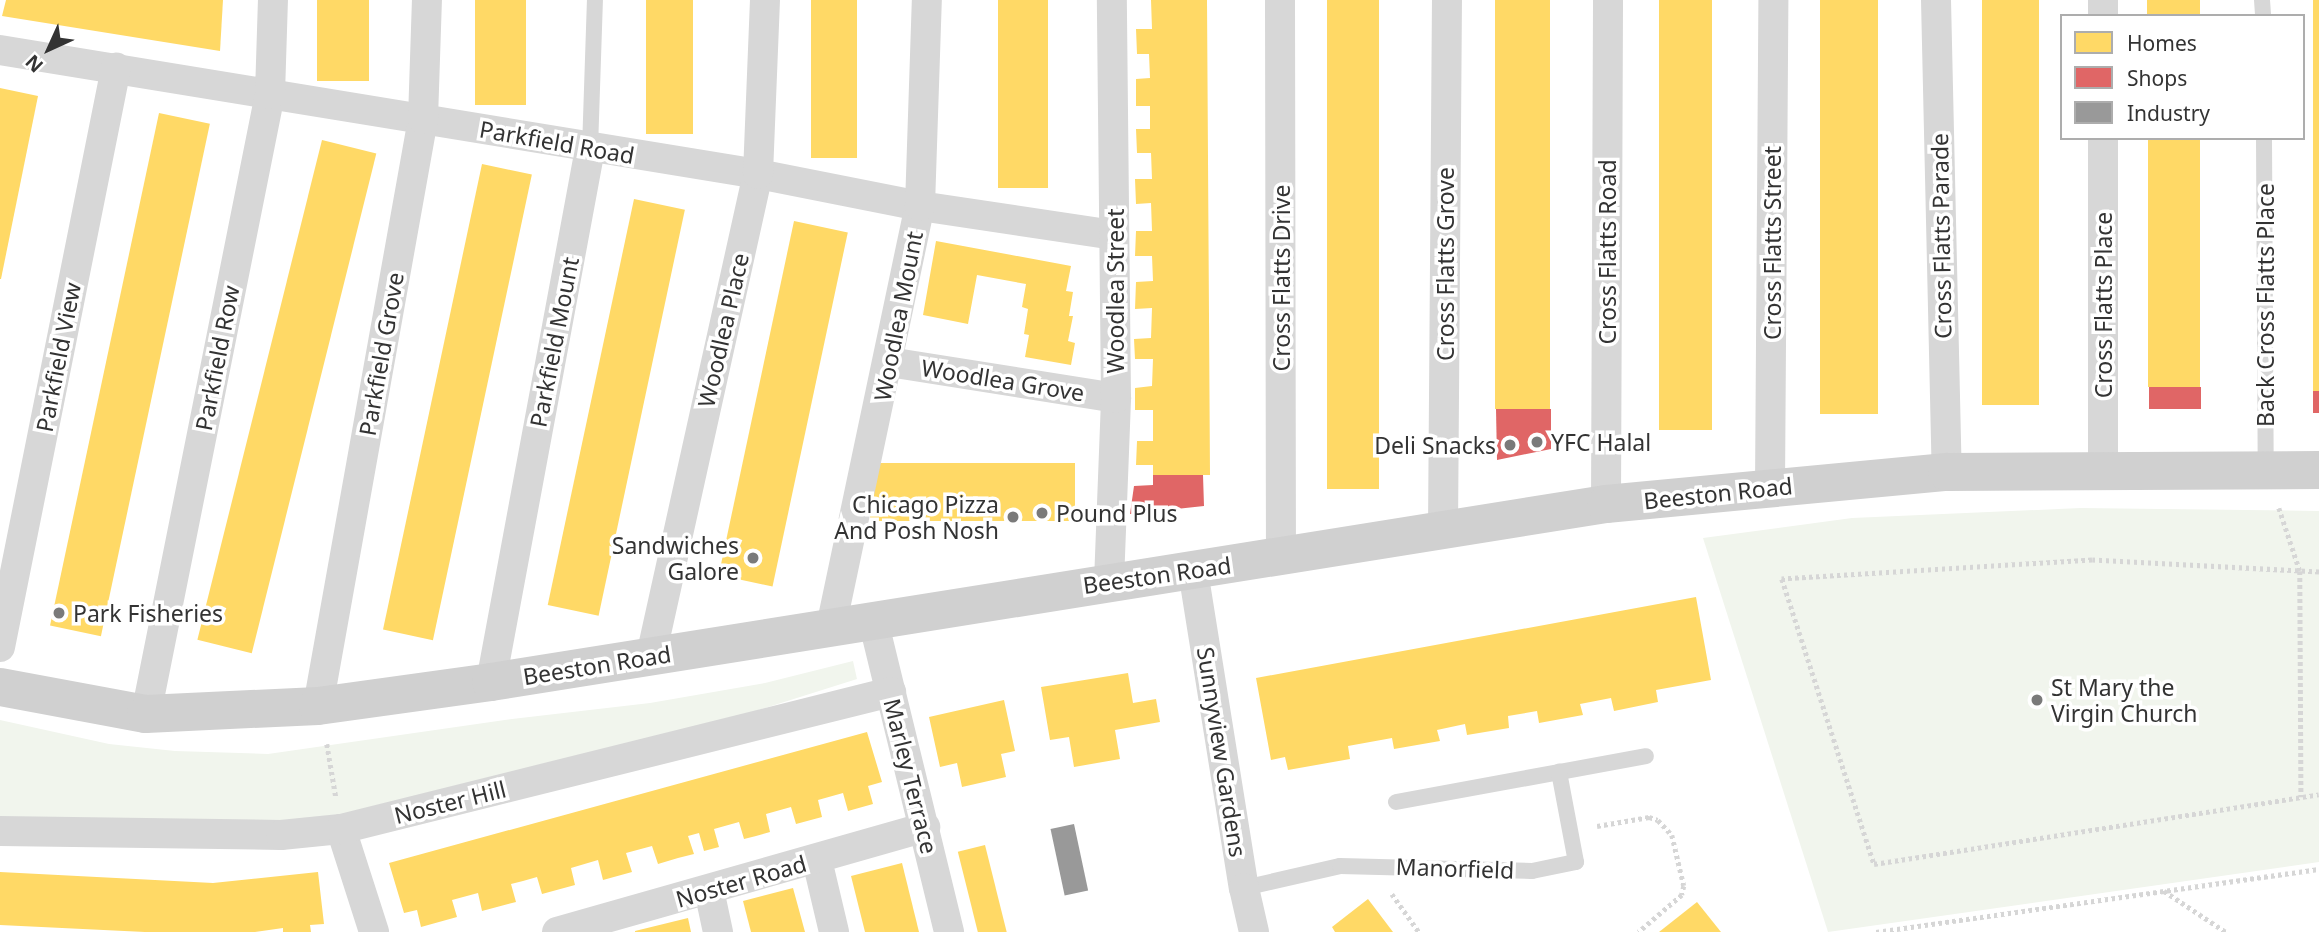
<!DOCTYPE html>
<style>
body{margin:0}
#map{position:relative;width:2319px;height:932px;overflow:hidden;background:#fff;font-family:"Noto Sans",sans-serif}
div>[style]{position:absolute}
.green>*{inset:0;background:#f1f5ed}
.homes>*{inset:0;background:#ffd966;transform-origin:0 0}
.shops>*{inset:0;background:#e06666;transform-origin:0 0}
.industry>*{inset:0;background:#999;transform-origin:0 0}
.path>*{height:4.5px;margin-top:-2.25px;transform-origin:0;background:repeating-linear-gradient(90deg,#d6d6d6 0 3.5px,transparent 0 7px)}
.lane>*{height:16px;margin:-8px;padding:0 8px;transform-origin:8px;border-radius:8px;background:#d7d7d7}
.street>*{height:30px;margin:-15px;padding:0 15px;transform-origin:15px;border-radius:15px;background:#d7d7d7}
.secondary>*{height:38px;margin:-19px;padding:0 19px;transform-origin:19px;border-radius:19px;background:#d0d0d0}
.dots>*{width:19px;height:19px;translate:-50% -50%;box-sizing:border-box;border:4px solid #fff;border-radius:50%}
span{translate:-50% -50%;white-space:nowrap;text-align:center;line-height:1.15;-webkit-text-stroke:7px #fff;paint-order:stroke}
.street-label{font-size:23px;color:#333}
.poi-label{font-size:23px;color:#333}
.left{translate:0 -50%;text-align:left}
.right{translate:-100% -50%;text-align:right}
.legend{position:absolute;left:2060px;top:14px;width:245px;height:126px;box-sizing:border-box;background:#fff;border:2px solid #adadad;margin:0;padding:9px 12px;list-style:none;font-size:21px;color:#333}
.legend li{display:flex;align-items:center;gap:14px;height:35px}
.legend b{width:35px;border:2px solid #adadad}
.north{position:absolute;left:14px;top:14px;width:70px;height:70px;-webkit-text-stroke:5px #fff;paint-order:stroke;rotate:225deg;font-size:19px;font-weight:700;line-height:28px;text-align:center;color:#333}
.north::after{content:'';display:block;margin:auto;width:24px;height:32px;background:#333;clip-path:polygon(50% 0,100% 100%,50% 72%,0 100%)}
</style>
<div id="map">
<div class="green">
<i style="clip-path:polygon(2081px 508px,2319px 511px,2319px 862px,1828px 932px,1703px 538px,1852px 518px)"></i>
<i style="clip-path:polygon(853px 661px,857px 679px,625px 752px,327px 822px,0 818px,0 720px,109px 744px,175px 751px,268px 754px,512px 719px,650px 703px,765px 683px)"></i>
</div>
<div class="homes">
<i style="clip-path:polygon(6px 0,223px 0,220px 51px,2px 16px)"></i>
<i style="left:317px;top:0;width:52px;height:81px"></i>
<i style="left:475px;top:0;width:51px;height:105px"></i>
<i style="left:646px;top:0;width:47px;height:134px"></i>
<i style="left:811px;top:0;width:46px;height:158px"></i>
<i style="left:998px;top:0;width:50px;height:188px"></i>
<i style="clip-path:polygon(1151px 0,1207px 0,1210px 475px,1153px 475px,1153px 465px,1136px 465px,1137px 441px,1153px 441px,1153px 410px,1135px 410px,1135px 388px,1152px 386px,1153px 359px,1135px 359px,1134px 339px,1151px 338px,1152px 308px,1135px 309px,1136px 282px,1153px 281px,1152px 256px,1135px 256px,1136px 231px,1152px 231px,1151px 203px,1136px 204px,1135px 179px,1152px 179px,1151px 153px,1137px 153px,1136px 129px,1150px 129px,1150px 106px,1136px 106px,1136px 79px,1150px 78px,1149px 54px,1137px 54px,1136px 29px,1152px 29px)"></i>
<i style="left:1327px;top:0;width:52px;height:489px"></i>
<i style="left:1495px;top:0;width:55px;height:409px"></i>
<i style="left:1659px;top:0;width:53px;height:430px"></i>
<i style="left:1820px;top:0;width:58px;height:414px"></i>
<i style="left:1982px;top:0;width:57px;height:405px"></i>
<i style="left:2147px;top:0;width:53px;height:16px"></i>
<i style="left:2313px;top:0;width:6px;height:391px"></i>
<i style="clip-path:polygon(0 88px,38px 96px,1px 279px,0 279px)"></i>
<i style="left:159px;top:113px;width:52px;height:524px;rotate:12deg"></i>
<i style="left:2148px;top:138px;width:52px;height:249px"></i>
<i style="left:322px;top:140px;width:56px;height:515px;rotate:14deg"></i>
<i style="left:482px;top:164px;width:51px;height:476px;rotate:12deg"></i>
<i style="left:634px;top:199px;width:52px;height:415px;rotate:12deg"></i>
<i style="left:794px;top:221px;width:55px;height:362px;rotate:12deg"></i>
<i style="clip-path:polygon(936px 241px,1071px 266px,1066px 291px,1073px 292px,1069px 316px,1073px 316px,1068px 341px,1075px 343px,1071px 365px,1025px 357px,1029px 335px,1024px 334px,1028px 309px,1022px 307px,1026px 284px,977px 275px,968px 324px,923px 315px)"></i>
<i style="left:1075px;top:463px;width:58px;height:205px;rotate:90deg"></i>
<i style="clip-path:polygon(1696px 597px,1711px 680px,1656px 690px,1658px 702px,1614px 711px,1611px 698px,1580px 704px,1583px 715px,1539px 723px,1537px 711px,1508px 716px,1509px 728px,1467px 735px,1465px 724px,1437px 730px,1440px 741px,1394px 749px,1392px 738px,1348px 746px,1350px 759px,1288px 770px,1285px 757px,1271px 760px,1256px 678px)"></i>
<i style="clip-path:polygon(1128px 673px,1133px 703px,1156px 699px,1160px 722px,1115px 730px,1120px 759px,1074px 767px,1069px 737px,1050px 740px,1041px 687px)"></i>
<i style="clip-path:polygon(1004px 700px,1015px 751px,1001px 754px,1006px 777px,962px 787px,957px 763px,940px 767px,929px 717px)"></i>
<i style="clip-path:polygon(867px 732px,882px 782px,868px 786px,873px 804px,848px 811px,843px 793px,818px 800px,822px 817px,796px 824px,791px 807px,766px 814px,770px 832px,756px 836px,744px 839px,739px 822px,714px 829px,719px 847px,704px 851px,699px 833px,688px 836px,694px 854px,678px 858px,658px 864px,652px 846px,626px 853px,632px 872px,603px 880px,598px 860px,571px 868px,575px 885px,542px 894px,537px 877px,523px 881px,511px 884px,516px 902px,482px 911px,478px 893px,452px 900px,457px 917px,421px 927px,417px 910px,404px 913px,389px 863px)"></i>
<i style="left:985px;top:845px;width:90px;height:28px;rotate:76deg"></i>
<i style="clip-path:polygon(902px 863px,919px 932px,865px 932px,851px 876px)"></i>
<i style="clip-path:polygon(0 872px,213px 883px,318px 872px,324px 924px,310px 925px,311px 932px,283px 932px,283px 928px,255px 932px,145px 932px,0 925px)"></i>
<i style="clip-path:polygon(793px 888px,805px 932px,751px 932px,743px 901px)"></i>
<i style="clip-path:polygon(1368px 899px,1393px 932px,1335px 932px,1332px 927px)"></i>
<i style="clip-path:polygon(1697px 902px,1721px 932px,1659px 932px)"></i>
<i style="clip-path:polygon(688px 918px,691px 932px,635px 932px,635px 931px)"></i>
</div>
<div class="shops">
<i style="left:2149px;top:387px;width:52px;height:22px"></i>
<i style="left:2313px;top:391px;width:6px;height:22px"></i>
<i style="clip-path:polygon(1496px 409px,1551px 409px,1551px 449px,1497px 460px)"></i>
<i style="clip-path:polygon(1153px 475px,1203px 475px,1204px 506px,1130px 514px,1134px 486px,1153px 485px)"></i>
</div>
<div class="industry">
<i style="left:1074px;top:824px;width:68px;height:24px;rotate:78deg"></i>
</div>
<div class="path">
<i style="left:2279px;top:508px;width:66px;rotate:71.6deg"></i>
<i style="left:2300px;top:571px;width:226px;rotate:89.7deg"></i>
<i style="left:2319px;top:572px;width:227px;rotate:-177deg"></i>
<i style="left:2092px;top:560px;width:311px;rotate:176.5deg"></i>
<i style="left:1782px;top:579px;width:299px;rotate:72.1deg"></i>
<i style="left:1874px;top:864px;width:450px;rotate:-8.9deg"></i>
<i style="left:327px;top:744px;width:54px;rotate:80.4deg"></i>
<i style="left:1597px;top:826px;width:53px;rotate:-9.8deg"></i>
<i style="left:1649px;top:817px;width:9px;rotate:18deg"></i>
<i style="left:1658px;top:820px;width:21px;rotate:47deg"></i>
<i style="left:1672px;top:835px;width:52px;rotate:76.8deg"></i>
<i style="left:1684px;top:886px;width:9px;rotate:103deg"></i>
<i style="left:1682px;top:895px;width:57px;rotate:139.3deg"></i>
<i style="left:2164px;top:891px;width:74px;rotate:33.5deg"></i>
<i style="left:1392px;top:894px;width:47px;rotate:54.6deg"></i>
<i style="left:1876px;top:932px;width:447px;rotate:-8.1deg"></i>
</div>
<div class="lane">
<i style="left:2262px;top:0;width:16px;rotate:86deg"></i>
<i style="left:2264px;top:138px;width:333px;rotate:89.7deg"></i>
<i style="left:590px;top:149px;width:149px;rotate:-88.1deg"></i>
<i style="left:1396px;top:802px;width:254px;rotate:-10.4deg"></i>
<i style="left:1244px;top:888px;width:98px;rotate:-12.9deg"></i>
<i style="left:1340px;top:866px;width:192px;rotate:1.5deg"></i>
<i style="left:1532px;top:871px;width:45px;rotate:-11.6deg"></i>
<i style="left:1576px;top:862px;width:92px;rotate:-100.7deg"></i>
</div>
<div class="street">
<i style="left:1280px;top:0;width:556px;rotate:89.9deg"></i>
<i style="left:1936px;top:0;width:472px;rotate:88.7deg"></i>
<i style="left:2103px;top:16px;width:16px;rotate:-90deg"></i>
<i style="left:0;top:50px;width:768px;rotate:9.29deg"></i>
<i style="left:758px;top:174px;width:165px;rotate:11.2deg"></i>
<i style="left:920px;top:206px;width:196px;rotate:8.5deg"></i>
<i style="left:889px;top:362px;width:230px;rotate:9deg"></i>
<i style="left:2103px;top:473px;width:335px;rotate:-90deg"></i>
<i style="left:1770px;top:487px;width:487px;rotate:-89.6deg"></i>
<i style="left:1606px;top:504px;width:504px;rotate:-89.77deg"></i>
<i style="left:1443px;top:529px;width:529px;rotate:-89.57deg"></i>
<i style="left:1193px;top:571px;width:321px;rotate:80.9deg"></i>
<i style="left:1244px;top:888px;width:45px;rotate:77.2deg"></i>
<i style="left:1109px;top:582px;width:184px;rotate:-87.8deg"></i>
<i style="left:1116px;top:398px;width:398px;rotate:-90.6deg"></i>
<i style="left:873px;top:620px;width:321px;rotate:76.3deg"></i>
<i style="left:831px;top:627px;width:430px;rotate:-78.1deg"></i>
<i style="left:920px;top:206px;width:206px;rotate:-88.1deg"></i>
<i style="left:0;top:647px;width:591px;rotate:-78.67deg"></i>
<i style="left:651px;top:656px;width:494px;rotate:-77.5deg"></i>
<i style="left:758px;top:174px;width:174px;rotate:-87.7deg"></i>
<i style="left:491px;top:682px;width:542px;rotate:-79.48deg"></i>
<i style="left:318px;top:706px;width:596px;rotate:-79.86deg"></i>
<i style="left:423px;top:119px;width:119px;rotate:-88.1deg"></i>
<i style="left:146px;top:714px;width:632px;rotate:-78.69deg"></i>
<i style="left:270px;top:94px;width:94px;rotate:-88.2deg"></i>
<i style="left:341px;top:829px;width:108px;rotate:72.2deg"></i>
<i style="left:0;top:831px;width:281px;rotate:0.8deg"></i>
<i style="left:281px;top:835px;width:60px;rotate:-5.7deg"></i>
<i style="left:341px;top:829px;width:567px;rotate:-13.99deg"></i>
<i style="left:817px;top:860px;width:74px;rotate:76.7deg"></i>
<i style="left:709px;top:890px;width:43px;rotate:77.9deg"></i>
<i style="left:557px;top:932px;width:383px;rotate:-15.9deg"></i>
</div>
<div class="secondary">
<i style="left:0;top:687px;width:148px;rotate:10.5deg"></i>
<i style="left:146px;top:714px;width:172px;rotate:-2.7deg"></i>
<i style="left:318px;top:706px;width:175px;rotate:-7.9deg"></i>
<i style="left:491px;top:682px;width:1129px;rotate:-9.07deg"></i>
<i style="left:1606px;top:504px;width:342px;rotate:-5.4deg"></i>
<i style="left:1947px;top:472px;width:372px;rotate:-0.3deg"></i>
</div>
<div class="dots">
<i style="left:1537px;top:442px;background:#7a7a7a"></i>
<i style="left:1510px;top:445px;background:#7a7a7a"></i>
<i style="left:1042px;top:513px;background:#7a7a7a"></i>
<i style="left:1013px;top:517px;background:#7a7a7a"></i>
<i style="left:753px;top:558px;background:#7a7a7a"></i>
<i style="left:59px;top:613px;background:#7a7a7a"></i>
<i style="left:2037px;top:700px;background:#7a7a7a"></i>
</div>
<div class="street-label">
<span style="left:557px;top:142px;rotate:10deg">Parkfield Road</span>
<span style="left:1941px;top:236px;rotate:-91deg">Cross Flatts Parade</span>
<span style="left:1772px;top:243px;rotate:-90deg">Cross Flatts Street</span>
<span style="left:1607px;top:252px;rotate:-90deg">Cross Flatts Road</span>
<span style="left:1445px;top:264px;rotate:-90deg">Cross Flatts Grove</span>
<span style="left:1281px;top:278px;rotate:-90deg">Cross Flatts Drive</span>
<span style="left:1115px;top:291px;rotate:-90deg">Woodlea Street</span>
<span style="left:2103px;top:305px;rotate:-90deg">Cross Flatts Place</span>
<span style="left:2265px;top:305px;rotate:-90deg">Back Cross Flatts Place</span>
<span style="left:898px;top:316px;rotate:-79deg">Woodlea Mount</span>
<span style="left:723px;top:330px;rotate:-77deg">Woodlea Place</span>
<span style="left:554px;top:342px;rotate:-79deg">Parkfield Mount</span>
<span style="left:381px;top:354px;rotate:-80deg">Parkfield Grove</span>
<span style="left:58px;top:357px;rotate:-79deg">Parkfield View</span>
<span style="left:217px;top:358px;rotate:-79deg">Parkfield Row</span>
<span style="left:1003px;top:380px;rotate:9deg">Woodlea Grove</span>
<span style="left:1718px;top:493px;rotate:-6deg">Beeston Road</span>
<span style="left:1157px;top:575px;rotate:-8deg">Beeston Road</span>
<span style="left:597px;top:665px;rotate:-9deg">Beeston Road</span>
<span style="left:1222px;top:752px;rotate:81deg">Sunnyview Gardens</span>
<span style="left:911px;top:776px;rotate:76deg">Marley Terrace</span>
<span style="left:450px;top:802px;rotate:-14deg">Noster Hill</span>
<span style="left:1455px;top:868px;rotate:2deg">Manorfield</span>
<span style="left:741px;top:881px;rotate:-16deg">Noster Road</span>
</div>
<div class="poi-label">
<span class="left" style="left:1551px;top:442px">YFC Halal</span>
<span class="right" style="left:1496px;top:445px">Deli Snacks</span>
<span class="right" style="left:999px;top:517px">Chicago Pizza<br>And Posh Nosh</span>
<span class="left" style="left:1056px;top:513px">Pound Plus</span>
<span class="right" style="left:739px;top:558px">Sandwiches<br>Galore</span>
<span class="left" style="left:73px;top:613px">Park Fisheries</span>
<span class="left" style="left:2051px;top:700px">St Mary the<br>Virgin Church</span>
</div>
<ul class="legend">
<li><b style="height:19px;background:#ffd966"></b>Homes</li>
<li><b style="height:19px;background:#e06666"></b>Shops</li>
<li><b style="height:19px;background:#999"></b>Industry</li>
</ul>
<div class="north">N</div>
</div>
